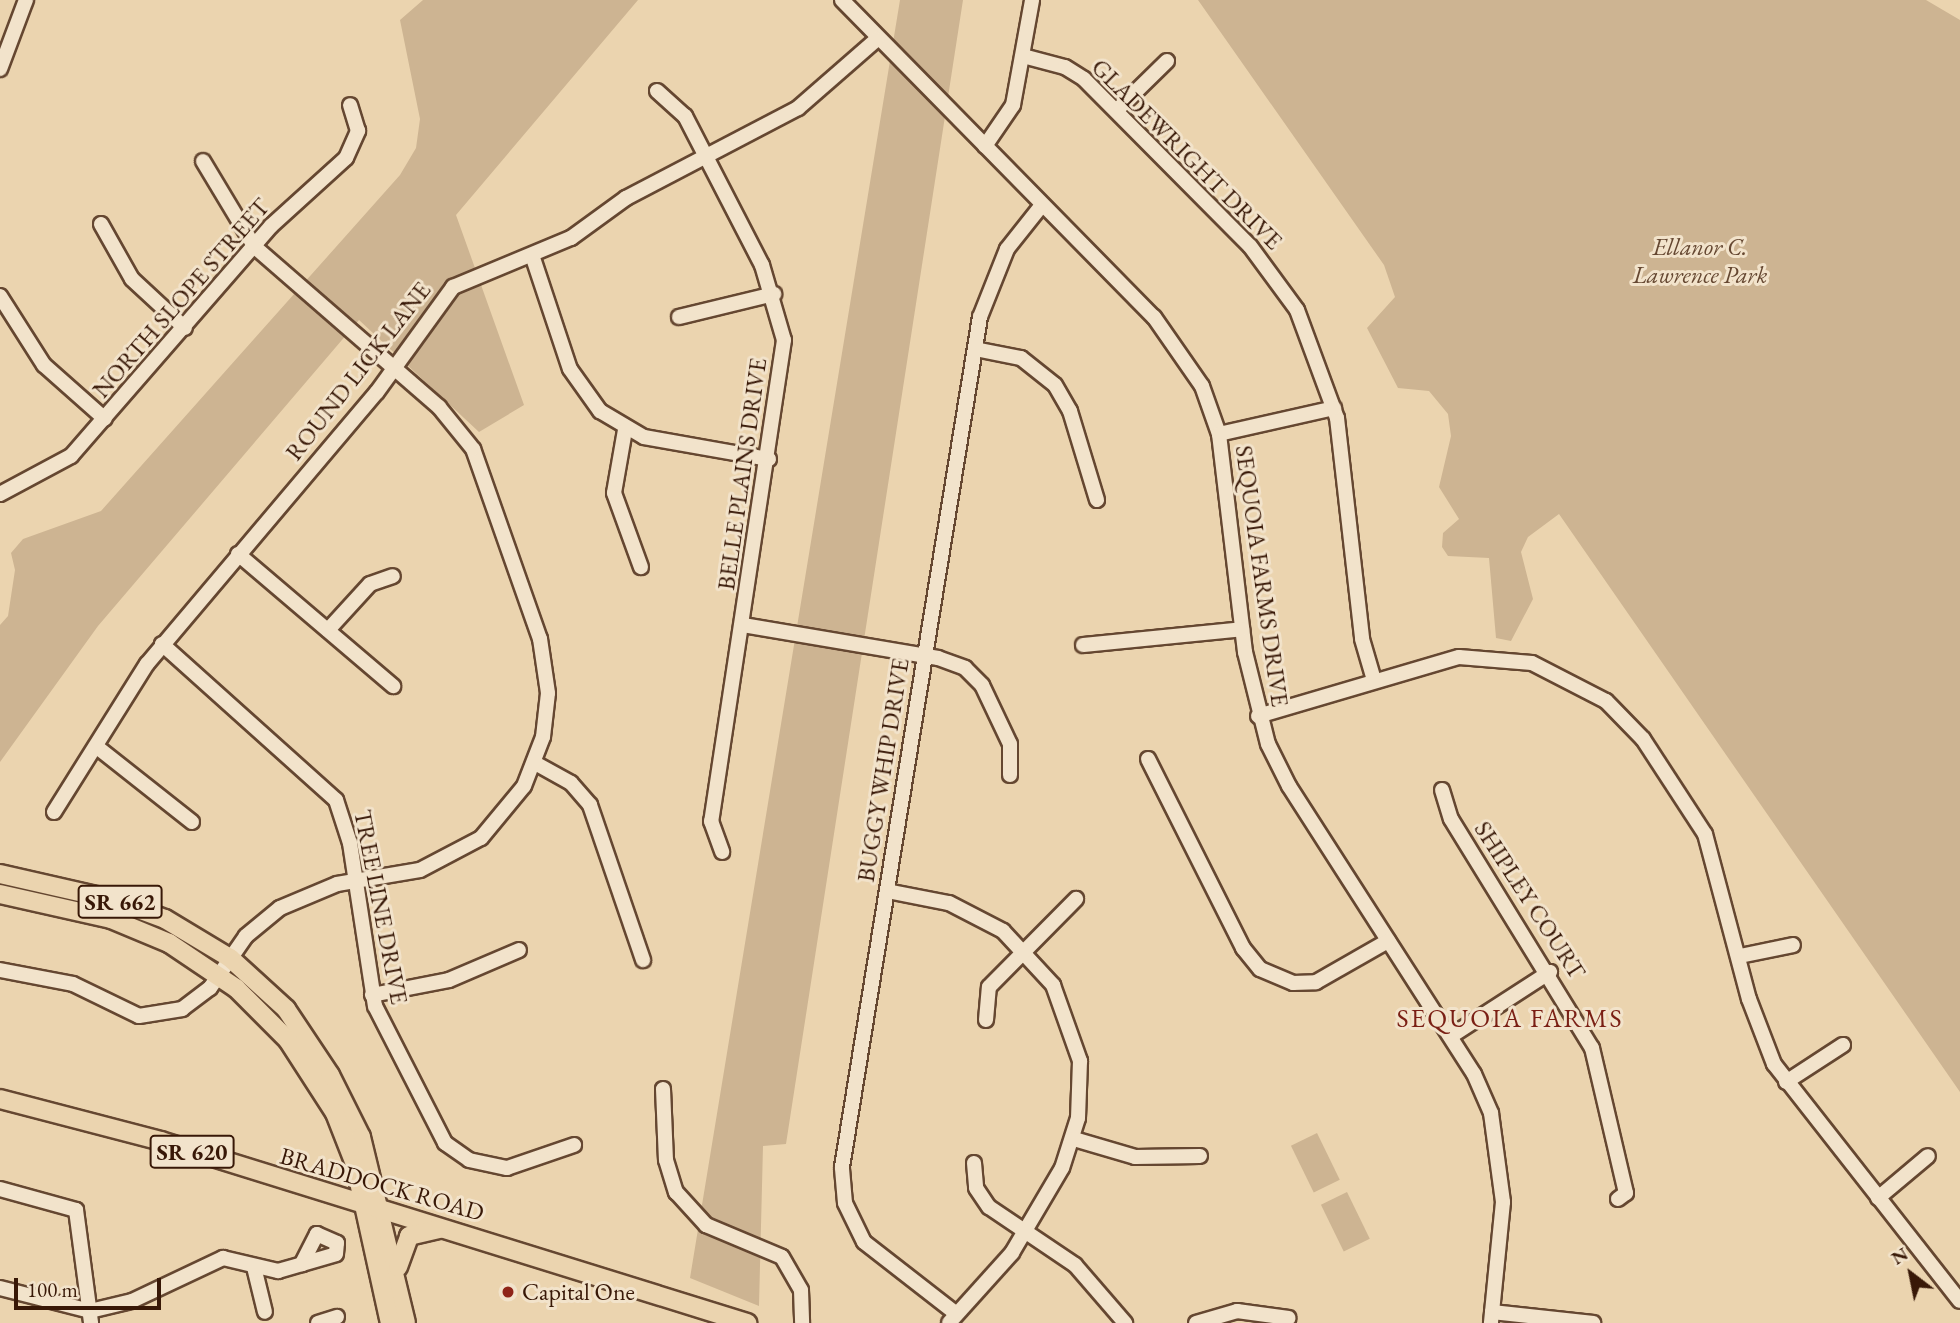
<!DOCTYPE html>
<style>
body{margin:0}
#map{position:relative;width:1960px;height:1323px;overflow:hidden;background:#ebd4af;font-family:"EB Garamond",serif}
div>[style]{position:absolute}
.green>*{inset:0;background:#cdb492;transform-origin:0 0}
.roads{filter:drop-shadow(2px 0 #654731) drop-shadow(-2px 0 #654731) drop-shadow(0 2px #654731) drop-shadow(0 -2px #654731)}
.minor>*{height:14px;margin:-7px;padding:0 7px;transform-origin:7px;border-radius:7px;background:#f2e3cb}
.major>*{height:18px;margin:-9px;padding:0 9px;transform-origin:9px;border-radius:9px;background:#ebd4af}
.dots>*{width:19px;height:19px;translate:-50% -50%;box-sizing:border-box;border:4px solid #f2e3cb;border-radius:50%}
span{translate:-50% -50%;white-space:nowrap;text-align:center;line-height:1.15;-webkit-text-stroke:6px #f2e3cb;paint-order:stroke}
.shield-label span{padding:2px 5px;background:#f2e3cb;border:2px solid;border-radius:5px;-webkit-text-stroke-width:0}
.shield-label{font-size:23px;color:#381807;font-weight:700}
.street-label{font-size:24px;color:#381807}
.park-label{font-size:24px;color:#654731;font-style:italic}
.poi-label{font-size:24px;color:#381807}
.left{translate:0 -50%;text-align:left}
.neighbourhood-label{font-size:26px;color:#7a1f14;letter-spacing:2px}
.north{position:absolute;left:1876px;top:1239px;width:70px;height:70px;-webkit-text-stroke:5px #f2e3cb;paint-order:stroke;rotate:328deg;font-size:19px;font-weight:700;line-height:28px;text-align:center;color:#381807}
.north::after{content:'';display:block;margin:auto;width:24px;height:32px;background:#381807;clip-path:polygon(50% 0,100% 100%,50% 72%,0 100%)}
.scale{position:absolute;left:14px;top:1278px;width:147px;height:32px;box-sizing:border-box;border:4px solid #381807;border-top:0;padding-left:9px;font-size:21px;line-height:24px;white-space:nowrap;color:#381807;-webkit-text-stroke:5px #f2e3cb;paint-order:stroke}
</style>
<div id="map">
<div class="green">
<i style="clip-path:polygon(423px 0,638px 0,456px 215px,524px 405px,479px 432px,359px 320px,98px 626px,0 762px,0 625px,8px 616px,15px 570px,11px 553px,23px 539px,101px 511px,400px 175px,416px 148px,420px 119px,400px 20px)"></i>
<i style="clip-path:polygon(900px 0,963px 0,786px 1144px,763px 1146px,759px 1306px,690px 1278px)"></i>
<i style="clip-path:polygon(1198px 0,1926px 0,1960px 20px,1960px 1092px,1559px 514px,1528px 537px,1521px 552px,1533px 599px,1511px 641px,1496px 638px,1489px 558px,1448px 556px,1442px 547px,1443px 533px,1459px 519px,1439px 487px,1451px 436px,1448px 414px,1429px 391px,1398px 388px,1367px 328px,1395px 297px,1384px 265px)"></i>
<i style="left:1317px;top:1133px;width:52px;height:29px;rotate:64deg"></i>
<i style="left:1347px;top:1192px;width:52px;height:29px;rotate:64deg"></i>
</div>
<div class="roads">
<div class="minor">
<i style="left:842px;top:0;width:445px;rotate:45.5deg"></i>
<i style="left:1154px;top:317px;width:84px;rotate:55.2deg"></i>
<i style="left:1202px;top:386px;width:51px;rotate:70.5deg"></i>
<i style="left:1219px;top:434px;width:220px;rotate:83.2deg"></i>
<i style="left:1245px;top:652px;width:95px;rotate:76deg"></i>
<i style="left:1268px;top:744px;width:47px;rotate:63.4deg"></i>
<i style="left:1289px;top:786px;width:342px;rotate:57.3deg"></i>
<i style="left:1474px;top:1074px;width:43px;rotate:66.4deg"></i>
<i style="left:1491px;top:1113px;width:90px;rotate:82.3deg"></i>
<i style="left:1503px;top:1202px;width:122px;rotate:95.7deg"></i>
<i style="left:1023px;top:56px;width:43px;rotate:14.7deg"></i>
<i style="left:1065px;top:67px;width:22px;rotate:32deg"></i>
<i style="left:1084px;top:79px;width:235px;rotate:45.2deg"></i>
<i style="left:1250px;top:246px;width:79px;rotate:53.7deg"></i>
<i style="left:1297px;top:310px;width:115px;rotate:69.7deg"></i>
<i style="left:1337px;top:418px;width:222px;rotate:83.5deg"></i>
<i style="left:1362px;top:639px;width:43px;rotate:73.7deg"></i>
<i style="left:0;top:69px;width:74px;rotate:-69.4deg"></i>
<i style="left:657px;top:91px;width:38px;rotate:42deg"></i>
<i style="left:685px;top:116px;width:168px;rotate:62.7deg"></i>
<i style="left:762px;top:265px;width:78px;rotate:73.7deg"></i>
<i style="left:784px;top:340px;width:487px;rotate:98.6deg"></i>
<i style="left:711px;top:821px;width:33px;rotate:70deg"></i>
<i style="left:1117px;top:110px;width:70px;rotate:-44.4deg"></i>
<i style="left:985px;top:146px;width:50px;rotate:-55.7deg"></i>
<i style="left:1013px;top:105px;width:107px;rotate:-79.7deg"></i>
<i style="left:101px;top:224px;width:63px;rotate:60.6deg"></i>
<i style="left:132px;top:279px;width:72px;rotate:42.8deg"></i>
<i style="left:532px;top:255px;width:120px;rotate:71.6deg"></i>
<i style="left:570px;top:369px;width:52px;rotate:54.5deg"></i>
<i style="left:600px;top:411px;width:51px;rotate:30.6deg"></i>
<i style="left:644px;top:437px;width:127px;rotate:10deg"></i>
<i style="left:0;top:296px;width:82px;rotate:57.5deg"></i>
<i style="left:44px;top:365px;width:81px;rotate:41.5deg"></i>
<i style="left:679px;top:317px;width:98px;rotate:-13.6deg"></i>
<i style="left:975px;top:349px;width:47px;rotate:11.1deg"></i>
<i style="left:1021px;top:358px;width:43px;rotate:38.5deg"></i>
<i style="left:1055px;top:385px;width:30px;rotate:60deg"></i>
<i style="left:1070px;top:411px;width:93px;rotate:73.1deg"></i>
<i style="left:625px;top:430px;width:64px;rotate:99.9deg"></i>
<i style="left:614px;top:493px;width:79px;rotate:70deg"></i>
<i style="left:1219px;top:434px;width:118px;rotate:-12.7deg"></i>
<i style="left:0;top:494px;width:81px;rotate:-28.2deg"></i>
<i style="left:71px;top:456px;width:305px;rotate:-49deg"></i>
<i style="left:271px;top:226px;width:101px;rotate:-42.2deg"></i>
<i style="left:346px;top:158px;width:30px;rotate:-66deg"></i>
<i style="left:358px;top:131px;width:27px;rotate:-107deg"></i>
<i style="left:238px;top:554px;width:204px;rotate:40.4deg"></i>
<i style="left:743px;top:625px;width:198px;rotate:9.6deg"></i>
<i style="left:938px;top:658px;width:29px;rotate:20deg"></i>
<i style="left:965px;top:668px;width:24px;rotate:45deg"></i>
<i style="left:982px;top:685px;width:65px;rotate:64.6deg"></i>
<i style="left:1010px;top:744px;width:31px;rotate:90deg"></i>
<i style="left:328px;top:630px;width:62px;rotate:-47.6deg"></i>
<i style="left:370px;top:584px;width:24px;rotate:-19deg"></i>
<i style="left:162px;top:644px;width:234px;rotate:41.9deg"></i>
<i style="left:336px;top:800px;width:45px;rotate:72deg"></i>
<i style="left:350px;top:843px;width:165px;rotate:81.3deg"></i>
<i style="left:375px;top:1006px;width:154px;rotate:62.9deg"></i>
<i style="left:445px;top:1143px;width:29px;rotate:35deg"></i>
<i style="left:469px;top:1160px;width:39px;rotate:12deg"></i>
<i style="left:507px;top:1168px;width:71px;rotate:-18.9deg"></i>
<i style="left:1083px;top:645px;width:160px;rotate:-5.7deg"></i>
<i style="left:1258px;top:716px;width:209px;rotate:-16.4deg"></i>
<i style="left:1459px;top:657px;width:73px;rotate:4.7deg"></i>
<i style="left:1532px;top:663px;width:83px;rotate:27.2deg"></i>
<i style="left:1606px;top:701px;width:53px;rotate:45.8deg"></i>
<i style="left:1643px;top:739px;width:113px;rotate:56.9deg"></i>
<i style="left:1705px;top:834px;width:171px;rotate:75.1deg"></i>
<i style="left:1749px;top:999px;width:70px;rotate:69deg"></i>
<i style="left:1774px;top:1064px;width:301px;rotate:51.9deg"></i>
<i style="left:97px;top:747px;width:121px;rotate:38.3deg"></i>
<i style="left:1148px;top:759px;width:212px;rotate:63.3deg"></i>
<i style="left:1243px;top:948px;width:27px;rotate:51deg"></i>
<i style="left:1260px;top:969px;width:36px;rotate:23deg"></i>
<i style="left:1293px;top:983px;width:23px;rotate:-2deg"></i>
<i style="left:1316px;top:982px;width:83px;rotate:-29.7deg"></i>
<i style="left:535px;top:763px;width:41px;rotate:29.1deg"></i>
<i style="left:571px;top:783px;width:29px;rotate:49deg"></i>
<i style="left:590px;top:805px;width:164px;rotate:71.1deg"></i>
<i style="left:1442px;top:790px;width:30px;rotate:73deg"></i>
<i style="left:1451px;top:819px;width:269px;rotate:58.4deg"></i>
<i style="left:1592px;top:1048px;width:149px;rotate:76.8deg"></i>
<i style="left:1626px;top:1193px;width:10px;rotate:143deg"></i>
<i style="left:54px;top:812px;width:175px;rotate:-57.9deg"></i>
<i style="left:147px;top:664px;width:356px;rotate:-49.8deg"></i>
<i style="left:377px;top:392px;width:130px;rotate:-54.1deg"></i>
<i style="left:453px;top:287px;width:128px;rotate:-22.6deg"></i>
<i style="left:571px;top:238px;width:68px;rotate:-36deg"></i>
<i style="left:626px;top:198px;width:194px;rotate:-27.6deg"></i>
<i style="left:798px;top:108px;width:105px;rotate:-41.1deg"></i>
<i style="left:887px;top:891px;width:63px;rotate:11deg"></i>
<i style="left:949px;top:903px;width:61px;rotate:27.4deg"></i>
<i style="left:1003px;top:931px;width:74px;rotate:47.2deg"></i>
<i style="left:1053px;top:985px;width:81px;rotate:70.4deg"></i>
<i style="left:1080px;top:1061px;width:57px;rotate:92deg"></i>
<i style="left:1078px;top:1118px;width:52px;rotate:107.7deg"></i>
<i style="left:1062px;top:1168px;width:99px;rotate:120.5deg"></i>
<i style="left:1012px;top:1253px;width:94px;rotate:132deg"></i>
<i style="left:1740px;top:956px;width:54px;rotate:-11.7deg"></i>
<i style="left:0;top:970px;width:74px;rotate:10.9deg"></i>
<i style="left:73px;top:984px;width:73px;rotate:25.9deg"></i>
<i style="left:139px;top:1016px;width:44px;rotate:-9.2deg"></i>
<i style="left:182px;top:1009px;width:35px;rotate:-37deg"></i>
<i style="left:210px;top:988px;width:63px;rotate:-55.3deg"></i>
<i style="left:246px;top:936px;width:44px;rotate:-39.5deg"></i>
<i style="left:280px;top:908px;width:62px;rotate:-22.8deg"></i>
<i style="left:337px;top:884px;width:84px;rotate:-9.6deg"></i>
<i style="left:420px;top:870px;width:69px;rotate:-27.7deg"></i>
<i style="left:481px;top:838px;width:67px;rotate:-50.4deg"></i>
<i style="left:524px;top:786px;width:53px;rotate:-68.8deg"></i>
<i style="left:543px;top:737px;width:44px;rotate:-83.5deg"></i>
<i style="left:548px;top:693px;width:55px;rotate:-98.4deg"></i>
<i style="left:540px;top:639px;width:201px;rotate:-109.4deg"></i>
<i style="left:473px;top:449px;width:54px;rotate:-129deg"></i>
<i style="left:439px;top:407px;width:245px;rotate:-139deg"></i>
<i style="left:254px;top:246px;width:99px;rotate:-121deg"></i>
<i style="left:372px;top:995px;width:78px;rotate:-11deg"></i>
<i style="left:449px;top:980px;width:76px;rotate:-23.2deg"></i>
<i style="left:986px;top:1020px;width:33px;rotate:-85deg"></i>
<i style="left:989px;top:987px;width:124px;rotate:-45.3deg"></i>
<i style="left:1451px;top:1036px;width:118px;rotate:-32.9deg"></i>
<i style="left:1786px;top:1082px;width:68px;rotate:-33deg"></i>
<i style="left:663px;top:1089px;width:71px;rotate:87.6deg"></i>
<i style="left:666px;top:1160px;width:34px;rotate:73deg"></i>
<i style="left:676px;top:1192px;width:45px;rotate:47.7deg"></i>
<i style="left:706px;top:1225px;width:82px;rotate:22.8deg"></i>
<i style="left:782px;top:1257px;width:38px;rotate:60deg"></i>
<i style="left:801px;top:1290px;width:33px;rotate:88deg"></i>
<i style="left:1074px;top:1139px;width:64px;rotate:16.4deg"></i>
<i style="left:1135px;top:1157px;width:65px;rotate:-0.9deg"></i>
<i style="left:974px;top:1163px;width:25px;rotate:85deg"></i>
<i style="left:976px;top:1188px;width:23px;rotate:56deg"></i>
<i style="left:989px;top:1207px;width:104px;rotate:34deg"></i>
<i style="left:1075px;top:1265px;width:77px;rotate:49.2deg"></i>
<i style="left:0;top:1189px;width:79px;rotate:15.4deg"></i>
<i style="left:76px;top:1210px;width:114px;rotate:82.4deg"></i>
<i style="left:1878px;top:1198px;width:65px;rotate:-40deg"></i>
<i style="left:254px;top:1267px;width:46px;rotate:76.3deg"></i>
<i style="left:0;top:1288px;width:93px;rotate:14.3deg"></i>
<i style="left:90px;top:1311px;width:43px;rotate:-13.4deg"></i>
<i style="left:132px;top:1301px;width:101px;rotate:-25.3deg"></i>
<i style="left:223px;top:1258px;width:57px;rotate:13.3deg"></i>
<i style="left:278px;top:1271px;width:25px;rotate:-16deg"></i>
<i style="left:302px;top:1264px;width:35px;rotate:-16deg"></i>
<i style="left:336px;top:1254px;width:11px;rotate:-85deg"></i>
<i style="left:337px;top:1243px;width:22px;rotate:-156deg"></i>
<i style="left:317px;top:1234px;width:34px;rotate:117deg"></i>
<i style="left:954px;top:1312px;width:114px;rotate:-142.1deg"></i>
<i style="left:864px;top:1242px;width:43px;rotate:-116deg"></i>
<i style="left:845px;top:1203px;width:36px;rotate:-95deg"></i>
<i style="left:842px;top:1167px;width:861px;rotate:-80.78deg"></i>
<i style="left:980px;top:317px;width:73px;rotate:-68.3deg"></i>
<i style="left:1007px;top:249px;width:56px;rotate:-51.5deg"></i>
<i style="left:1492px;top:1312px;width:102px;rotate:6.2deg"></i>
<i style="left:318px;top:1323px;width:20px;rotate:-18deg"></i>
<i style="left:1196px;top:1323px;width:43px;rotate:-16.3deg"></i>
<i style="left:1237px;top:1311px;width:52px;rotate:7.7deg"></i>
</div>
<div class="major">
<i style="left:0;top:874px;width:117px;rotate:12.8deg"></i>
<i style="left:114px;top:900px;width:54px;rotate:20.4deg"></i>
<i style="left:165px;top:919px;width:76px;rotate:31deg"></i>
<i style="left:230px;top:958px;width:76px;rotate:42.3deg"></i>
<i style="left:286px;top:1009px;width:79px;rotate:56.3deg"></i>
<i style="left:330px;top:1075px;width:69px;rotate:63.4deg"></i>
<i style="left:361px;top:1137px;width:191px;rotate:76.4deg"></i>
<i style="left:0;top:894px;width:114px;rotate:12.7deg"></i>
<i style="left:111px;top:919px;width:63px;rotate:22.5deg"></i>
<i style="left:169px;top:943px;width:81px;rotate:33.9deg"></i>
<i style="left:236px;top:988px;width:74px;rotate:45deg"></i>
<i style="left:288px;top:1040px;width:87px;rotate:57.2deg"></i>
<i style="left:335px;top:1113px;width:55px;rotate:68.6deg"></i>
<i style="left:355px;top:1164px;width:163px;rotate:77.6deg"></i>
<i style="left:0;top:1099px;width:166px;rotate:14.6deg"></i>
<i style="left:161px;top:1141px;width:614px;rotate:17.25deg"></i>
<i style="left:398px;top:1267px;width:33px;rotate:-70deg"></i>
<i style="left:409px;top:1236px;width:32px;rotate:-13deg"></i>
</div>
</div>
<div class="dots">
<i style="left:508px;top:1292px;background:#8f2418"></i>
</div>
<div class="shield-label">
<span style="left:120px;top:902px">SR 662</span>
<span style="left:192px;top:1152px">SR 620</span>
</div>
<div class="street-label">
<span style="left:1187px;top:154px;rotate:45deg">GLADEWRIGHT DRIVE</span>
<span style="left:181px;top:298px;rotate:-49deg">NORTH SLOPE STREET</span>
<span style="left:358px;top:371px;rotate:-52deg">ROUND LICK LANE</span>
<span style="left:742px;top:474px;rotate:-82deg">BELLE PLAINS DRIVE</span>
<span style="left:1262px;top:576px;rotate:82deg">SEQUOIA FARMS DRIVE</span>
<span style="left:883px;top:770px;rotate:-81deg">BUGGY WHIP DRIVE</span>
<span style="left:1530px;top:900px;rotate:57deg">SHIPLEY COURT</span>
<span style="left:381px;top:907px;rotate:79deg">TREE LINE DRIVE</span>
<span style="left:382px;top:1184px;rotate:16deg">BRADDOCK ROAD</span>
</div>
<div class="park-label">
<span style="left:1700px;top:261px">Ellanor C.<br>Lawrence Park</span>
</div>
<div class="poi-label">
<span class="left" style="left:522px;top:1292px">Capital One</span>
</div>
<div class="neighbourhood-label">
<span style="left:1510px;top:1019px">SEQUOIA FARMS</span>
</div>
<div class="north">N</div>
<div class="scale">100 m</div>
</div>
